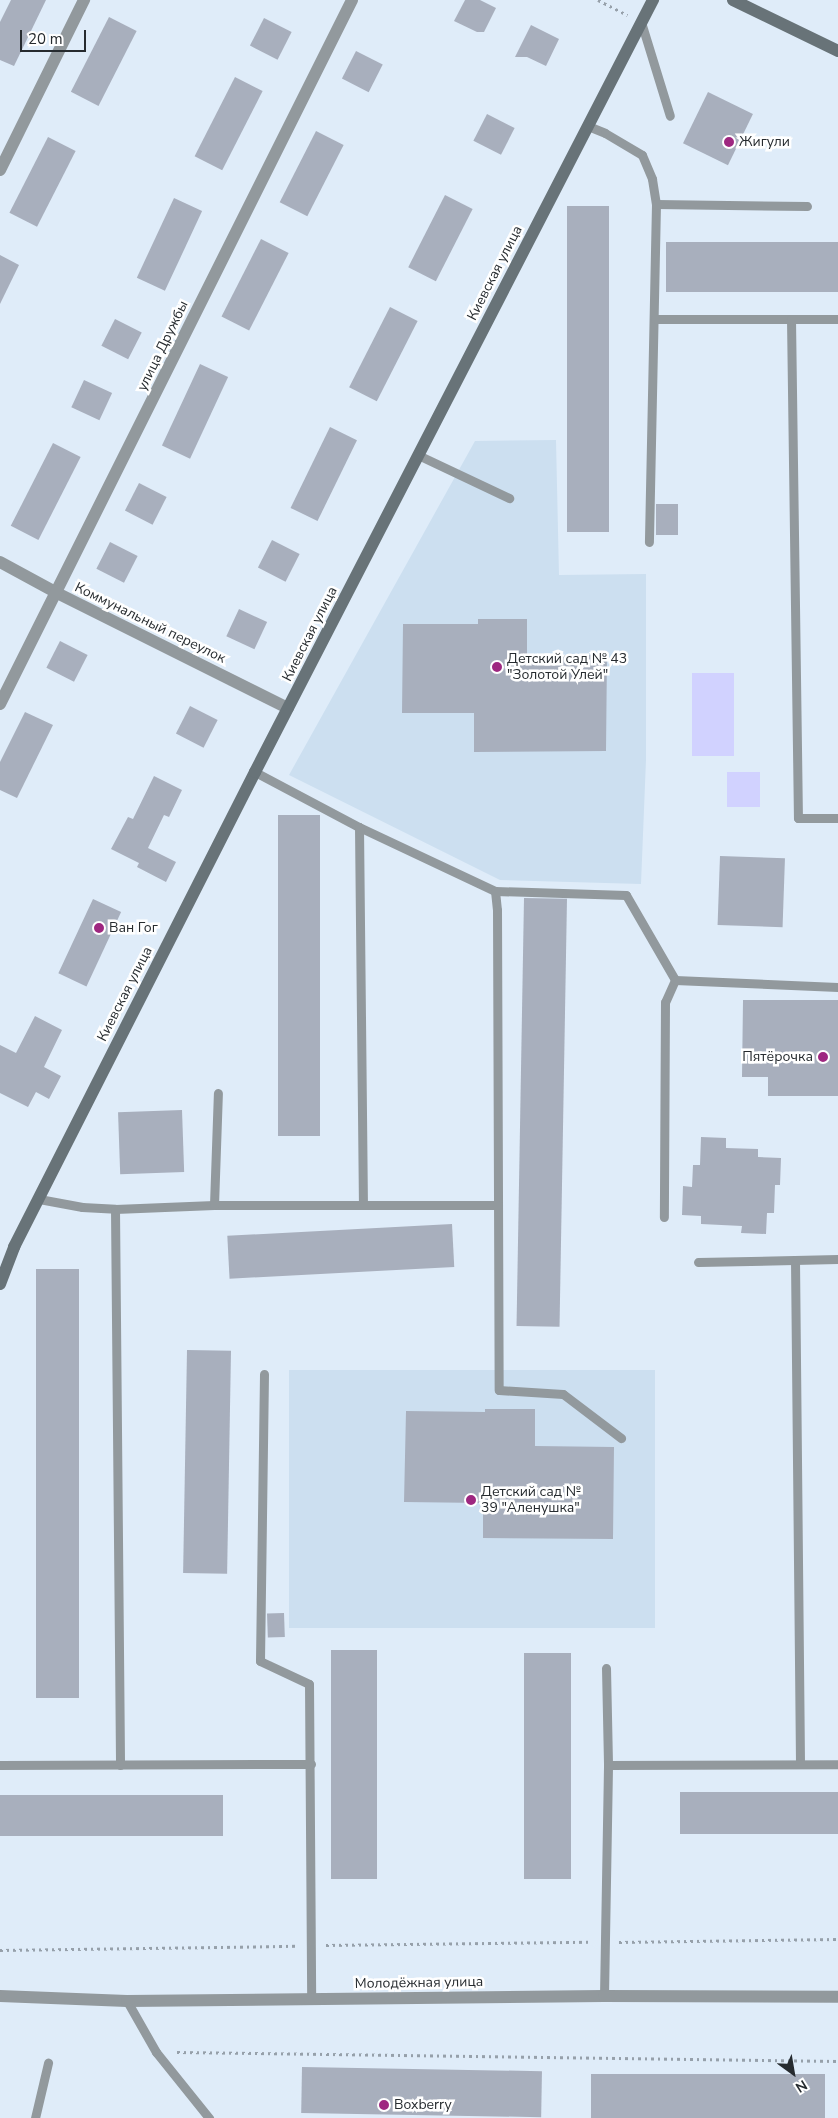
<!DOCTYPE html>
<meta charset="utf-8">
<style>
body{margin:0}
#map{position:relative;width:838px;height:2118px;overflow:hidden;background:#dfecf9;font-family:"Nunito Sans",sans-serif}
div>[style]{position:absolute}
.built>*{inset:0;background:#ccdff0;transform-origin:0 0}
.green>*{inset:0;background:#d1d2ff;transform-origin:0 0}
.building>*{inset:0;background:#a8afbd;transform-origin:0 0}
.path>*{height:3px;margin-top:-1.5px;transform-origin:0;background:repeating-linear-gradient(90deg,#96a0aa 0 2.5px,transparent 0 6.5px)}
.service>*{height:9px;margin:-4.5px;padding:0 4.5px;transform-origin:4.5px;border-radius:4.5px;background:#92999d}
.minor>*{height:12px;margin:-6px;padding:0 6px;transform-origin:6px;border-radius:6px;background:#92999d}
.tertiary>*{height:12px;margin:-6px;padding:0 6px;transform-origin:6px;border-radius:6px;background:#92999d}
.secondary>*{height:12px;margin:-6px;padding:0 6px;transform-origin:6px;border-radius:6px;background:#687378}
.dots>*{width:14px;height:14px;translate:-50% -50%;box-sizing:border-box;border:2px solid #fff;border-radius:50%}
span{translate:-50% -50%;white-space:nowrap;text-align:center;line-height:1.15;-webkit-text-stroke:5px #fff;paint-order:stroke}
.poi-label{font-size:14px;color:#262b2f}
.left{translate:0 -50%;text-align:left}
.right{translate:-100% -50%;text-align:right}
.street-label{font-size:14px;color:#262b2f}
.north{position:absolute;left:768px;top:2048px;width:50px;height:50px;-webkit-text-stroke:4px #fff;paint-order:stroke;rotate:148deg;font-size:14px;font-weight:700;line-height:20px;text-align:center;color:#262b2f}
.north::after{content:'';display:block;margin:auto;width:18px;height:22px;background:#262b2f;clip-path:polygon(50% 0,100% 100%,50% 72%,0 100%)}
.scale{position:absolute;left:20px;top:30px;width:66px;height:22px;box-sizing:border-box;border:2px solid #262b2f;border-top:0;padding-left:6px;font-size:15px;line-height:18px;white-space:nowrap;color:#262b2f;-webkit-text-stroke:4px #fff;paint-order:stroke}
</style>
<div id="map">
<div class="built">
<i style="clip-path:polygon(556px 440px,559px 575px,646px 574px,646px 760px,641px 884px,500px 880px,289px 775px,475px 441px)"></i>
<i style="left:289px;top:1370px;width:366px;height:258px"></i>
</div>
<div class="green">
<i style="left:692px;top:673px;width:42px;height:83px"></i>
<i style="left:727px;top:772px;width:33px;height:35px"></i>
</div>
<div class="building">
<i style="clip-path:polygon(11px 0,46px 0,14px 66px,0 60px,0 22px)"></i>
<i style="clip-path:polygon(465px 0,480px 0,496px 8px,484px 32px,477px 32px,454px 21px)"></i>
<i style="left:109px;top:17px;width:31px;height:84px;rotate:27deg"></i>
<i style="left:264px;top:18px;width:31px;height:31px;rotate:27deg"></i>
<i style="clip-path:polygon(531px 25px,559px 39px,546px 66px,527px 57px,515px 57px)"></i>
<i style="left:356px;top:51px;width:30px;height:31px;rotate:27deg"></i>
<i style="left:235px;top:77px;width:31px;height:89px;rotate:27deg"></i>
<i style="left:708px;top:92px;width:50px;height:57px;rotate:26deg"></i>
<i style="left:487px;top:114px;width:31px;height:30px;rotate:27deg"></i>
<i style="left:316px;top:131px;width:31px;height:80px;rotate:27deg"></i>
<i style="left:48px;top:137px;width:31px;height:85px;rotate:27deg"></i>
<i style="left:445px;top:195px;width:31px;height:81px;rotate:27deg"></i>
<i style="left:174px;top:198px;width:31px;height:88px;rotate:25deg"></i>
<i style="left:609px;top:206px;width:326px;height:42px;rotate:90deg"></i>
<i style="left:261px;top:239px;width:31px;height:87px;rotate:27deg"></i>
<i style="left:838px;top:242px;width:50px;height:172px;rotate:90deg"></i>
<i style="clip-path:polygon(0 255px,19px 265px,0 304px)"></i>
<i style="left:390px;top:307px;width:31px;height:90px;rotate:27deg"></i>
<i style="left:115px;top:319px;width:30px;height:30px;rotate:27deg"></i>
<i style="left:200px;top:364px;width:31px;height:90px;rotate:25deg"></i>
<i style="left:84px;top:380px;width:31px;height:30px;rotate:25deg"></i>
<i style="left:330px;top:427px;width:30px;height:90px;rotate:26deg"></i>
<i style="left:53px;top:443px;width:31px;height:93px;rotate:27deg"></i>
<i style="left:139px;top:483px;width:31px;height:31px;rotate:27deg"></i>
<i style="left:656px;top:504px;width:22px;height:31px"></i>
<i style="left:272px;top:540px;width:31px;height:31px;rotate:27deg"></i>
<i style="left:110px;top:542px;width:31px;height:30px;rotate:27deg"></i>
<i style="left:239px;top:609px;width:31px;height:30px;rotate:25deg"></i>
<i style="clip-path:polygon(478px 619px,527px 619px,527px 655px,607px 655px,606px 751px,474px 752px,474px 713px,402px 713px,403px 624px,478px 624px)"></i>
<i style="left:60px;top:641px;width:31px;height:30px;rotate:27deg"></i>
<i style="left:190px;top:706px;width:31px;height:31px;rotate:27deg"></i>
<i style="clip-path:polygon(25px 712px,53px 725px,17px 798px,0 790px,0 762px)"></i>
<i style="clip-path:polygon(154px 776px,182px 790px,169px 817px,164px 815px,148px 848px,176px 862px,166px 882px,137px 867px,139px 863px,111px 849px,128px 817px,133px 819px)"></i>
<i style="left:320px;top:815px;width:321px;height:42px;rotate:90deg"></i>
<i style="left:720px;top:856px;width:65px;height:69px;rotate:2deg"></i>
<i style="left:524px;top:898px;width:43px;height:428px;rotate:1deg"></i>
<i style="left:93px;top:899px;width:31px;height:82px;rotate:25deg"></i>
<i style="clip-path:polygon(743px 1000px,838px 1000px,838px 1096px,768px 1096px,768px 1077px,742px 1077px)"></i>
<i style="clip-path:polygon(35px 1016px,62px 1030px,44px 1067px,61px 1076px,49px 1099px,36px 1092px,28px 1107px,0 1093px,0 1045px,16px 1053px)"></i>
<i style="left:182px;top:1110px;width:62px;height:64px;rotate:88deg"></i>
<i style="clip-path:polygon(701px 1137px,726px 1138px,726px 1148px,758px 1149px,758px 1157px,781px 1158px,780px 1185px,775px 1185px,774px 1213px,767px 1213px,766px 1234px,741px 1233px,742px 1226px,701px 1224px,701px 1216px,682px 1215px,683px 1186px,692px 1187px,693px 1165px,700px 1165px)"></i>
<i style="left:452px;top:1224px;width:43px;height:225px;rotate:87deg"></i>
<i style="left:36px;top:1269px;width:43px;height:429px"></i>
<i style="left:187px;top:1350px;width:44px;height:223px;rotate:1deg"></i>
<i style="clip-path:polygon(485px 1409px,535px 1409px,535px 1446px,614px 1447px,613px 1539px,483px 1538px,483px 1503px,404px 1502px,406px 1411px,485px 1412px)"></i>
<i style="left:284px;top:1613px;width:24px;height:17px;rotate:88deg"></i>
<i style="left:331px;top:1650px;width:46px;height:229px"></i>
<i style="left:524px;top:1653px;width:47px;height:226px"></i>
<i style="left:838px;top:1792px;width:42px;height:158px;rotate:90deg"></i>
<i style="left:0;top:1795px;width:223px;height:41px"></i>
<i style="left:302px;top:2067px;width:240px;height:46px;rotate:1deg"></i>
<i style="left:591px;top:2074px;width:234px;height:44px"></i>
</div>
<div class="path">
<i style="left:598px;top:0;width:33px;rotate:27deg"></i>
<i style="left:619px;top:1942px;width:219px;rotate:-0.8deg"></i>
<i style="left:326px;top:1945px;width:264px;rotate:-0.7deg"></i>
<i style="left:0;top:1950px;width:297px;rotate:-0.8deg"></i>
<i style="left:177px;top:2052px;width:661px;rotate:0.78deg"></i>
</div>
<div class="service">
<i style="left:641px;top:22px;width:98px;rotate:72.9deg"></i>
<i style="left:588px;top:126px;width:18px;rotate:22deg"></i>
<i style="left:605px;top:133px;width:43px;rotate:30.7deg"></i>
<i style="left:642px;top:155px;width:26px;rotate:67deg"></i>
<i style="left:652px;top:179px;width:25px;rotate:81deg"></i>
<i style="left:656px;top:204px;width:338px;rotate:91.2deg"></i>
<i style="left:656px;top:204px;width:151px;rotate:0.8deg"></i>
<i style="left:655px;top:319px;width:136px"></i>
<i style="left:791px;top:319px;width:499px;rotate:89.2deg"></i>
<i style="left:798px;top:818px;width:40px"></i>
<i style="left:791px;top:319px;width:47px"></i>
<i style="left:418px;top:455px;width:101px;rotate:25.3deg"></i>
<i style="left:255px;top:772px;width:118px;rotate:27.9deg"></i>
<i style="left:359px;top:827px;width:150px;rotate:25.2deg"></i>
<i style="left:495px;top:891px;width:19px;rotate:84deg"></i>
<i style="left:497px;top:910px;width:480px;rotate:89.8deg"></i>
<i style="left:499px;top:1390px;width:64px;rotate:3.6deg"></i>
<i style="left:563px;top:1394px;width:73px;rotate:37.2deg"></i>
<i style="left:359px;top:827px;width:378px;rotate:89.4deg"></i>
<i style="left:495px;top:891px;width:131px;rotate:1.7deg"></i>
<i style="left:626px;top:895px;width:98px;rotate:60deg"></i>
<i style="left:675px;top:980px;width:24px;rotate:114deg"></i>
<i style="left:665px;top:1002px;width:215px;rotate:90.3deg"></i>
<i style="left:675px;top:980px;width:163px;rotate:2.5deg"></i>
<i style="left:39px;top:1199px;width:44px;rotate:10.5deg"></i>
<i style="left:82px;top:1207px;width:33px;rotate:3deg"></i>
<i style="left:115px;top:1209px;width:99px;rotate:-2.3deg"></i>
<i style="left:214px;top:1205px;width:284px"></i>
<i style="left:214px;top:1205px;width:112px;rotate:-88deg"></i>
<i style="left:115px;top:1209px;width:556px;rotate:89.48deg"></i>
<i style="left:795px;top:1260px;width:504px;rotate:89.43deg"></i>
<i style="left:698px;top:1262px;width:140px;rotate:-1.2deg"></i>
<i style="left:264px;top:1374px;width:287px;rotate:90.8deg"></i>
<i style="left:260px;top:1661px;width:54px;rotate:25.1deg"></i>
<i style="left:309px;top:1684px;width:316px;rotate:89.6deg"></i>
<i style="left:606px;top:1668px;width:97px;rotate:88.8deg"></i>
<i style="left:0;top:1765px;width:311px;rotate:-0.2deg"></i>
<i style="left:604px;top:1996px;width:231px;rotate:-89deg"></i>
<i style="left:608px;top:1765px;width:230px;rotate:-0.2deg"></i>
<i style="left:127px;top:2001px;width:59px;rotate:60.4deg"></i>
<i style="left:156px;top:2052px;width:85px;rotate:51.2deg"></i>
<i style="left:35px;top:2118px;width:57px;rotate:-76.7deg"></i>
</div>
<div class="minor">
<i style="left:0;top:170px;width:190px;rotate:-63.7deg"></i>
<i style="left:0;top:562px;width:65px;rotate:28.5deg"></i>
<i style="left:57px;top:593px;width:258px;rotate:26.5deg"></i>
<i style="left:0;top:704px;width:787px;rotate:-63.43deg"></i>
</div>
<div class="tertiary">
<i style="left:0;top:1996px;width:127px;rotate:2.3deg"></i>
<i style="left:127px;top:2001px;width:477px;rotate:-0.6deg"></i>
<i style="left:604px;top:1996px;width:234px;rotate:0.2deg"></i>
</div>
<div class="secondary">
<i style="left:733px;top:0;width:117px;rotate:25.9deg"></i>
<i style="left:0;top:1284px;width:40px;rotate:-69deg"></i>
<i style="left:14px;top:1247px;width:533px;rotate:-63.1deg"></i>
<i style="left:255px;top:772px;width:869px;rotate:-62.73deg"></i>
</div>
<div class="dots">
<i style="left:729px;top:142px;background:#9e2780"></i>
<i style="left:497px;top:667px;background:#9e2780"></i>
<i style="left:99px;top:928px;background:#9e2780"></i>
<i style="left:823px;top:1057px;background:#9e2780"></i>
<i style="left:471px;top:1500px;background:#9e2780"></i>
<i style="left:384px;top:2105px;background:#9e2780"></i>
</div>
<div class="poi-label">
<span class="left" style="left:739px;top:142px">Жигули</span>
<span class="left" style="left:507px;top:667px">Детский сад № 43<br>"Золотой Улей"</span>
<span class="left" style="left:109px;top:928px">Ван Гог</span>
<span class="right" style="left:813px;top:1057px">Пятёрочка</span>
<span class="left" style="left:481px;top:1500px">Детский сад №<br>39 "Аленушка"</span>
<span class="left" style="left:394px;top:2105px">Boxberry</span>
</div>
<div class="street-label">
<span style="left:495px;top:273px;rotate:-63deg">Киевская улица</span>
<span style="left:163px;top:346px;rotate:-64deg">улица Дружбы</span>
<span style="left:150px;top:623px;rotate:26deg">Коммунальный переулок</span>
<span style="left:310px;top:634px;rotate:-63deg">Киевская улица</span>
<span style="left:125px;top:994px;rotate:-63deg">Киевская улица</span>
<span style="left:419px;top:1983px;rotate:-1deg">Молодёжная улица</span>
</div>
<div class="north">N</div>
<div class="scale">20 m</div>
</div>
